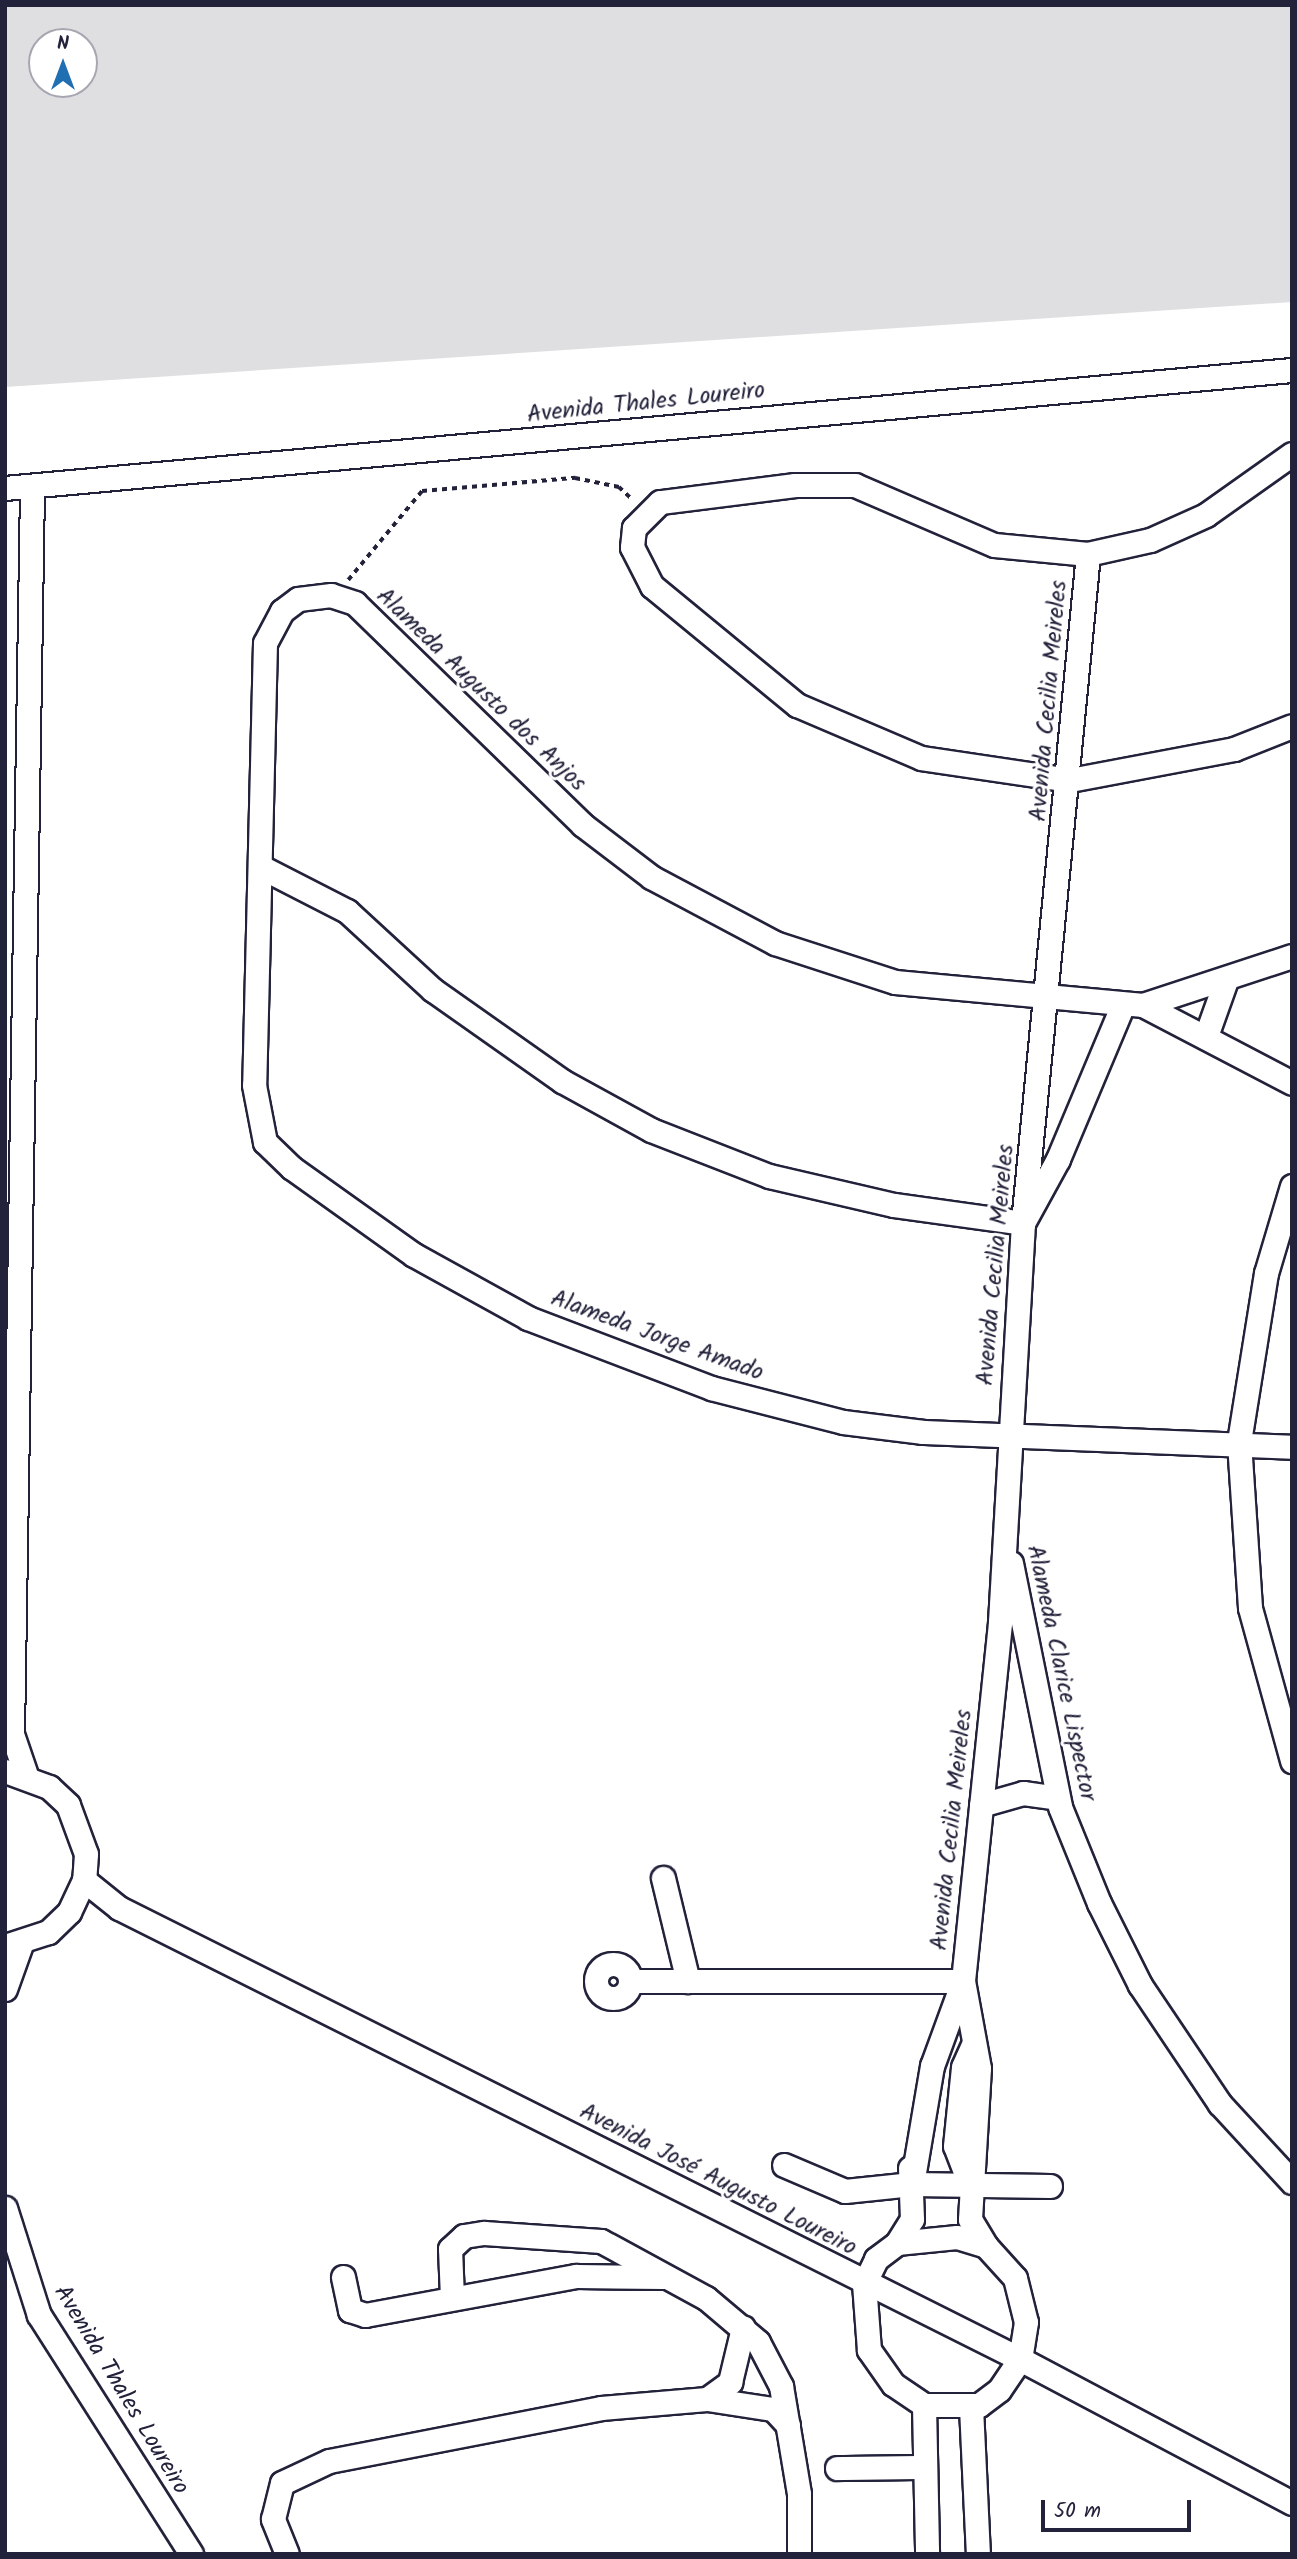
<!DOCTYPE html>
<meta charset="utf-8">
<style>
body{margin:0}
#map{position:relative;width:1297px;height:2559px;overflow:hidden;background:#fff;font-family:Kalam,sans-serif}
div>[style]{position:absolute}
.green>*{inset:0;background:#dfdfe2}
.path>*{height:3.5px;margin-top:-1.75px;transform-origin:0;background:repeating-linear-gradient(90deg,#22223b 0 5px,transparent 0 10px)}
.roads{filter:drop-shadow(2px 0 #22223b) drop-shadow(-2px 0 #22223b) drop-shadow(0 2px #22223b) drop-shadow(0 -2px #22223b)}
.street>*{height:23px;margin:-11.5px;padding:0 11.5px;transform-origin:11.5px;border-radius:11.5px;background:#fff}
.street>.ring{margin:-11.5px;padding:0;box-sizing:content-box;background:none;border:23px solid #fff;border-radius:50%}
span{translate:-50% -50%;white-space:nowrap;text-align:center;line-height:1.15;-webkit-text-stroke:6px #fff;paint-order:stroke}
.street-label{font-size:24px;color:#22223b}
.frame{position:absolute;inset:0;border:7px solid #22223b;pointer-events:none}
.north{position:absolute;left:28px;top:28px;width:70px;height:70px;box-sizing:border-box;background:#fff;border:2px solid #a7a7b1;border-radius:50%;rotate:0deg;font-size:19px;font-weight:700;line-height:28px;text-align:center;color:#22223b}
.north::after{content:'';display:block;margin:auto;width:24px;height:32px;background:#1f6fb2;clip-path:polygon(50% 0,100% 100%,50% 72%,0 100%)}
.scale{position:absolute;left:1041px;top:2500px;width:150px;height:32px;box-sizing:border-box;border:4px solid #22223b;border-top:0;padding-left:9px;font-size:21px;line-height:24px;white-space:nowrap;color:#22223b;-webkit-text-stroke:5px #fff;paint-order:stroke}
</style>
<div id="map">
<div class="green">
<i style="clip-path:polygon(evenodd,5px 5px,1292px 5px,1292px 302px,5px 387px,5px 5px,42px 42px,84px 42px,84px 84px,42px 84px,42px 42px)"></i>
</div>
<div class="path">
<i style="left:348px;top:580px;width:116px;rotate:-50.3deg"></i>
<i style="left:422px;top:491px;width:154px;rotate:-4.9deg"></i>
<i style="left:575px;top:478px;width:45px;rotate:11.6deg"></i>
<i style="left:619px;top:487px;width:19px;rotate:43deg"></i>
</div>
<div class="roads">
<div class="street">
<i style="left:1292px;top:454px;width:105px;rotate:144.7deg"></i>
<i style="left:1206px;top:515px;width:61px;rotate:155.9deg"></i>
<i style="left:1150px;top:540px;width:64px;rotate:167.3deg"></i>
<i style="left:1088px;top:554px;width:94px;rotate:-174.5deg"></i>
<i style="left:994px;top:545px;width:151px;rotate:-156.7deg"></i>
<i style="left:855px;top:485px;width:60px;rotate:180deg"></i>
<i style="left:795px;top:485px;width:136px;rotate:172.8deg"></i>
<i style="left:660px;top:502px;width:37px;rotate:135deg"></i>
<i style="left:634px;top:528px;width:19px;rotate:96deg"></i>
<i style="left:632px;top:547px;width:44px;rotate:62.9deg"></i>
<i style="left:652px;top:586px;width:188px;rotate:39.4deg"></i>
<i style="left:797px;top:705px;width:135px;rotate:23.1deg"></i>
<i style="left:921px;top:758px;width:151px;rotate:8.4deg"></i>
<i style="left:1070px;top:780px;width:167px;rotate:-10.7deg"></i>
<i style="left:1234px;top:749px;width:62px;rotate:-21.6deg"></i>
<i style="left:5px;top:488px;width:1292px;rotate:-5.24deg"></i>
<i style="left:261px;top:867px;width:97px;rotate:27.1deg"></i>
<i style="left:347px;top:911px;width:117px;rotate:42.6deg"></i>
<i style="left:433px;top:990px;width:158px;rotate:35.2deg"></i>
<i style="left:562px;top:1081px;width:102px;rotate:28.8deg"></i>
<i style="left:651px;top:1130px;width:127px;rotate:21.3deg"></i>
<i style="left:769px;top:1176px;width:128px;rotate:13.1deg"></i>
<i style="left:894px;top:1205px;width:130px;rotate:7.9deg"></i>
<i style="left:1023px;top:1223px;width:73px;rotate:-61.3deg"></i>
<i style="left:1058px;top:1159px;width:168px;rotate:-67.2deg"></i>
<i style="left:1292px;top:956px;width:157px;rotate:161.8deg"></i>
<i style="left:1143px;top:1005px;width:249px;rotate:-174.7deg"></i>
<i style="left:895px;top:982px;width:126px;rotate:-162deg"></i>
<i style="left:775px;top:943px;width:140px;rotate:-152deg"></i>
<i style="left:651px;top:877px;width:86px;rotate:-142.6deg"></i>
<i style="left:583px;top:825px;width:318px;rotate:-135.8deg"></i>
<i style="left:355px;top:603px;width:25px;rotate:-162deg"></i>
<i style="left:331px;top:595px;width:33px;rotate:173deg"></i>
<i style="left:298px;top:599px;width:20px;rotate:143deg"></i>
<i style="left:282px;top:611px;width:36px;rotate:118deg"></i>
<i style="left:265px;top:643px;width:442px;rotate:91.4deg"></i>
<i style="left:254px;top:1085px;width:58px;rotate:79.1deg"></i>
<i style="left:265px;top:1142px;width:37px;rotate:44deg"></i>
<i style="left:292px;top:1168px;width:150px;rotate:35.5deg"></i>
<i style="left:414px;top:1255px;width:130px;rotate:28.9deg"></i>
<i style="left:528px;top:1318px;width:196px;rotate:20.9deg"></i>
<i style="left:711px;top:1388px;width:136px;rotate:14.4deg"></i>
<i style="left:843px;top:1422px;width:81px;rotate:7.1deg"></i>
<i style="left:923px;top:1432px;width:369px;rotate:2.3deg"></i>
<i style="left:1143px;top:1005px;width:168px;rotate:27.6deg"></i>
<i style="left:1206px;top:1036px;width:59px;rotate:-70.3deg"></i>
<i style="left:1292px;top:1186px;width:91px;rotate:106.6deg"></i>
<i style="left:1266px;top:1273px;width:171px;rotate:99.1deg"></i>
<i style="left:1239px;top:1442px;width:166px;rotate:86.2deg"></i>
<i style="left:1250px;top:1608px;width:159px;rotate:74.6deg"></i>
<i style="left:1011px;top:1563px;width:249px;rotate:78.6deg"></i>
<i style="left:1060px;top:1807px;width:104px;rotate:67.9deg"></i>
<i style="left:1099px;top:1903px;width:92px;rotate:63.4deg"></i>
<i style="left:1140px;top:1985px;width:143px;rotate:56.1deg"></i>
<i style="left:1220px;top:2104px;width:106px;rotate:47.3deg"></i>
<i style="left:5px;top:1771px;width:47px;rotate:20deg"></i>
<i style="left:49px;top:1787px;width:26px;rotate:43deg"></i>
<i style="left:68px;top:1805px;width:52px;rotate:69.8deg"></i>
<i style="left:86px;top:1854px;width:26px;rotate:94deg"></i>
<i style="left:84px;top:1880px;width:35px;rotate:115deg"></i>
<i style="left:69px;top:1912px;width:29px;rotate:136deg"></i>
<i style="left:48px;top:1932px;width:45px;rotate:162deg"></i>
<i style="left:26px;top:1775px;width:43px;rotate:-108.9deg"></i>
<i style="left:12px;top:1734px;width:1247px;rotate:-89.08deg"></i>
<i style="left:981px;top:1805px;width:44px;rotate:-15.9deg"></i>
<i style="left:1023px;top:1793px;width:35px;rotate:8deg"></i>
<i style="left:663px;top:1878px;width:106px;rotate:76.4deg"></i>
<i style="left:84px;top:1880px;width:45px;rotate:38.7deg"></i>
<i style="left:119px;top:1908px;width:1008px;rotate:26.59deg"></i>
<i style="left:1020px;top:2359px;width:308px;rotate:27.9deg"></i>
<i class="ring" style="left:596px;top:1964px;width:11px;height:11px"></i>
<i style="left:630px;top:1981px;width:333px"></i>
<i style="left:5px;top:1989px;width:48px;rotate:-70.4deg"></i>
<i style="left:784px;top:2165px;width:66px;rotate:23.1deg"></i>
<i style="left:845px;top:2191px;width:67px;rotate:-6deg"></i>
<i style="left:912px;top:2184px;width:138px;rotate:0.8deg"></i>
<i style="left:967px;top:2177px;width:33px;rotate:-111deg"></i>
<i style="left:955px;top:2146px;width:79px;rotate:-84.2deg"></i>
<i style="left:963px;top:2067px;width:24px;rotate:-66deg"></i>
<i style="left:912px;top:2184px;width:120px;rotate:-80.4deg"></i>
<i style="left:932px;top:2066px;width:87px;rotate:-69.9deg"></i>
<i style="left:5px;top:2208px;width:112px;rotate:72.4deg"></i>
<i style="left:39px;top:2315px;width:283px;rotate:57.5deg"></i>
<i style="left:957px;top:2237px;width:30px;rotate:17deg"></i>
<i style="left:986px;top:2246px;width:43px;rotate:47.8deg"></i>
<i style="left:1015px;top:2278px;width:45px;rotate:76deg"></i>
<i style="left:1026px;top:2322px;width:37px;rotate:99deg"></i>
<i style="left:1020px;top:2359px;width:37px;rotate:124deg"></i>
<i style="left:999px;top:2390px;width:25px;rotate:143deg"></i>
<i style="left:979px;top:2405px;width:55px;rotate:180deg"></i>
<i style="left:924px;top:2405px;width:37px;rotate:-146deg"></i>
<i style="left:893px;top:2384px;width:42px;rotate:-125.2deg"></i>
<i style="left:869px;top:2350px;width:66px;rotate:-94.3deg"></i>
<i style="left:864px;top:2284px;width:28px;rotate:-64deg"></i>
<i style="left:876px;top:2259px;width:26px;rotate:-37deg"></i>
<i style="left:897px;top:2243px;width:60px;rotate:-5.7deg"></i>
<i style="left:897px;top:2243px;width:28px;rotate:-58deg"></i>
<i style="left:912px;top:2219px;width:51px;rotate:-92.2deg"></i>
<i style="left:986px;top:2246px;width:31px;rotate:-121deg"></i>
<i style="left:970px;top:2219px;width:151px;rotate:-86.6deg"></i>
<i style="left:979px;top:2068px;width:88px;rotate:-100.4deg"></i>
<i style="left:963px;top:1981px;width:361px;rotate:-84.1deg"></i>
<i style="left:1000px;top:1622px;width:400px;rotate:-86.7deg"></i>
<i style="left:1023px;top:1223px;width:672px;rotate:-84.45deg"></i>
<i style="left:343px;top:2277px;width:34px;rotate:78deg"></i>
<i style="left:350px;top:2310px;width:16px;rotate:18deg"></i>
<i style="left:365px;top:2315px;width:215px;rotate:-10.5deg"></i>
<i style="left:576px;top:2276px;width:87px;rotate:0.7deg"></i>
<i style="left:452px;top:2298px;width:49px;rotate:-92.3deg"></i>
<i style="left:450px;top:2249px;width:19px;rotate:-43deg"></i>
<i style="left:464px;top:2236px;width:20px;rotate:-9deg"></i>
<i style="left:484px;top:2233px;width:117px;rotate:3.9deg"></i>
<i style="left:601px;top:2241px;width:119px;rotate:28.5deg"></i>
<i style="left:706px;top:2298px;width:68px;rotate:40.2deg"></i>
<i style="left:758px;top:2342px;width:50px;rotate:62.4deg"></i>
<i style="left:781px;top:2386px;width:109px;rotate:80.5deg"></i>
<i style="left:799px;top:2494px;width:60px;rotate:90deg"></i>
<i style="left:707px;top:2399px;width:29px;rotate:-36deg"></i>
<i style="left:730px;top:2382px;width:56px;rotate:-76.5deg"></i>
<i style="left:924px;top:2405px;width:149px;rotate:88.8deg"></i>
<i style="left:971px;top:2407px;width:147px;rotate:87.3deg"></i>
<i style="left:837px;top:2468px;width:88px;rotate:-0.7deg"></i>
<i style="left:287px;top:2554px;width:38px;rotate:-112deg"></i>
<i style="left:273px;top:2519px;width:37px;rotate:-76deg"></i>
<i style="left:282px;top:2483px;width:52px;rotate:-25.1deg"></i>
<i style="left:329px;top:2461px;width:277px;rotate:-11deg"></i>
<i style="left:601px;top:2408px;width:106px;rotate:-4.9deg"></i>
<i style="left:707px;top:2399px;width:67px;rotate:8.6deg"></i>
<i style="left:773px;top:2409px;width:22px;rotate:47deg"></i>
</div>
</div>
<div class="street-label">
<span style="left:646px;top:403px;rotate:-6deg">Avenida Thales Loureiro</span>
<span style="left:481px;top:690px;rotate:44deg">Alameda Augusto dos Anjos</span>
<span style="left:1049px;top:701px;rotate:-85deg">Avenida Cecilia Meireles</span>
<span style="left:996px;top:1265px;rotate:-85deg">Avenida Cecilia Meireles</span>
<span style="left:657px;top:1336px;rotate:20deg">Alameda Jorge Amado</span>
<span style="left:1061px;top:1673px;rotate:78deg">Alameda Clarice Lispector</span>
<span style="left:952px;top:1830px;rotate:-84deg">Avenida Cecilia Meireles</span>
<span style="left:718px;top:2180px;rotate:27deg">Avenida José Augusto Loureiro</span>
<span style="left:121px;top:2390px;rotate:59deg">Avenida Thales Loureiro</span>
</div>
<div class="frame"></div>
<div class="north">N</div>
<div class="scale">50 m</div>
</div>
